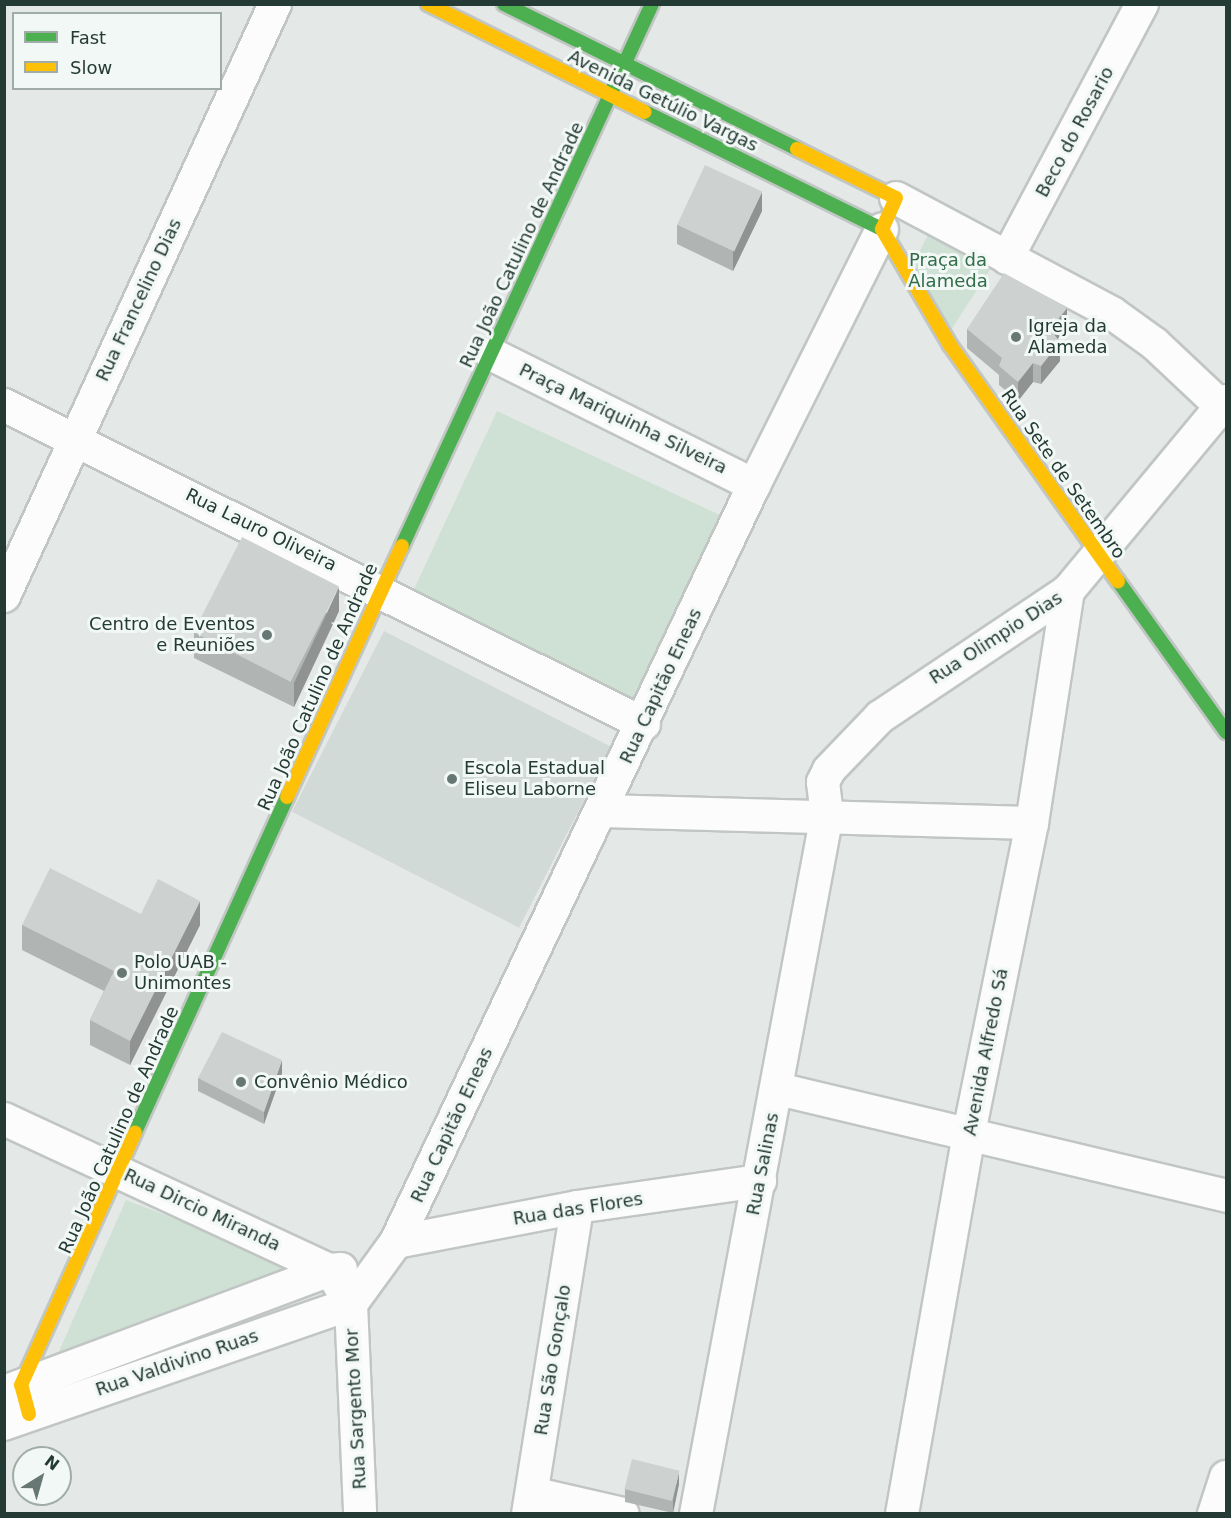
<!DOCTYPE html>
<meta charset="utf-8">
<style>
body{margin:0}
#map{position:relative;width:1231px;height:1518px;overflow:hidden;background:#e4e9e7;font-family:"DejaVu Sans",sans-serif}
div>[style]{position:absolute}
.built>*{inset:0;background:#d2dad7;transform-origin:0 0}
.green>*{inset:0;background:#cfe1d4;transform-origin:0 0}
.roads{filter:drop-shadow(2px 0 #c1c6c4) drop-shadow(-2px 0 #c1c6c4) drop-shadow(0 2px #c1c6c4) drop-shadow(0 -2px #c1c6c4)}
.street>*{height:32px;margin:-16px;padding:0 16px;transform-origin:16px;border-radius:16px;background:#fbfcfb}
.fast>*{height:14px;margin:-7px;padding:0 7px;transform-origin:7px;border-radius:7px;background:#4caf50}
.slow>*{height:14px;margin:-7px;padding:0 7px;transform-origin:7px;border-radius:7px;background:#ffc107}
.wall>*{inset:0;background:#b0b5b3}
.shaded-wall>*{inset:0;background:#909392}
.building>*{inset:0;background:#cdd2d0;transform-origin:0 0}
.dots>*{width:16px;height:16px;translate:-50% -50%;box-sizing:border-box;border:3px solid #f2f8f5;border-radius:50%}
span{translate:-50% -50%;white-space:nowrap;text-align:center;line-height:1.15;-webkit-text-stroke:6px #f2f8f5;paint-order:stroke}
.street-label{font-size:18px;color:#243a34}
.park-label{font-size:18px;color:#316d48}
.poi-label{font-size:18px;color:#243a34}
.left{translate:0 -50%;text-align:left}
.right{translate:-100% -50%;text-align:right}
.frame{position:absolute;inset:0;border:6px solid #243a34;pointer-events:none}
.legend{position:absolute;left:12px;top:12px;width:210px;height:78px;box-sizing:border-box;background:#f2f8f5;border:2px solid #a0aca8;margin:0;padding:8px 10px;list-style:none;font-size:18px;color:#243a34}
.legend li{display:flex;align-items:center;gap:12px;height:30px}
.legend b{width:30px;border:2px solid #a0aca8}
.north{position:absolute;left:12px;top:1446px;width:60px;height:60px;box-sizing:border-box;background:#f2f8f5;border:2px solid #a0aca8;border-radius:50%;rotate:37deg;font-size:16px;font-weight:700;line-height:24px;text-align:center;color:#243a34}
.north::after{content:'';display:block;margin:auto;width:21px;height:27px;background:#677773;clip-path:polygon(50% 0,100% 100%,50% 72%,0 100%)}
</style>
<div id="map">
<div class="built">
<i style="left:384px;top:631px;width:255px;height:203px;rotate:27deg"></i>
</div>
<div class="green">
<i style="clip-path:polygon(933px 225px,995px 262px,949px 333px,910px 270px)"></i>
<i style="left:497px;top:411px;width:249px;height:209px;rotate:25deg"></i>
<i style="clip-path:polygon(126px 1200px,300px 1267px,56px 1358px)"></i>
</div>
<div class="roads">
<div class="street">
<i style="left:896px;top:198px;width:245px;rotate:28deg"></i>
<i style="left:1112px;top:313px;width:53px;rotate:35.8deg"></i>
<i style="left:1155px;top:344px;width:98px;rotate:43.3deg"></i>
<i style="left:1007px;top:258px;width:288px;rotate:-62deg"></i>
<i style="left:491px;top:354px;width:294px;rotate:26.5deg"></i>
<i style="left:4px;top:405px;width:715px;rotate:26.49deg"></i>
<i style="left:4px;top:596px;width:651px;rotate:-65.4deg"></i>
<i style="left:601px;top:811px;width:431px;rotate:1.6deg"></i>
<i style="left:778px;top:1089px;width:461px;rotate:13.4deg"></i>
<i style="left:4px;top:1119px;width:359px;rotate:24.9deg"></i>
<i style="left:330px;top:1270px;width:40px;rotate:58deg"></i>
<i style="left:351px;top:1304px;width:210px;rotate:87.5deg"></i>
<i style="left:396px;top:1242px;width:184px;rotate:-10.9deg"></i>
<i style="left:577px;top:1207px;width:185px;rotate:-8.1deg"></i>
<i style="left:351px;top:1304px;width:77px;rotate:-54deg"></i>
<i style="left:396px;top:1242px;width:837px;rotate:-64.69deg"></i>
<i style="left:754px;top:485px;width:286px;rotate:-63.4deg"></i>
<i style="left:4px;top:1392px;width:348px;rotate:-20.5deg"></i>
<i style="left:330px;top:1270px;width:11px;rotate:-5deg"></i>
<i style="left:4px;top:1424px;width:367px;rotate:-19.1deg"></i>
<i style="left:532px;top:1493px;width:93px;rotate:13deg"></i>
<i style="left:528px;top:1514px;width:311px;rotate:-80.9deg"></i>
<i style="left:696px;top:1514px;width:711px;rotate:-79.39deg"></i>
<i style="left:827px;top:815px;width:33px;rotate:-97deg"></i>
<i style="left:823px;top:782px;width:13px;rotate:-63deg"></i>
<i style="left:829px;top:770px;width:74px;rotate:-46.1deg"></i>
<i style="left:880px;top:717px;width:226px;rotate:-33.8deg"></i>
<i style="left:1068px;top:591px;width:247px;rotate:-50.3deg"></i>
<i style="left:902px;top:1514px;width:387px;rotate:-80deg"></i>
<i style="left:969px;top:1133px;width:316px;rotate:-78.5deg"></i>
<i style="left:1032px;top:823px;width:235px;rotate:-81.2deg"></i>
<i style="left:1214px;top:1514px;width:39px;rotate:-72deg"></i>
</div>
<div class="fast">
<i style="left:504px;top:4px;width:327px;rotate:26.3deg"></i>
<i style="left:645px;top:112px;width:264px;rotate:26.3deg"></i>
<i style="left:402px;top:546px;width:597px;rotate:-65.24deg"></i>
<i style="left:1118px;top:581px;width:186px;rotate:54.4deg"></i>
<i style="left:135px;top:1132px;width:368px;rotate:-65.6deg"></i>
</div>
<div class="slow">
<i style="left:428px;top:4px;width:242px;rotate:26.5deg"></i>
<i style="left:797px;top:149px;width:110px;rotate:26.3deg"></i>
<i style="left:896px;top:198px;width:34px;rotate:114deg"></i>
<i style="left:882px;top:229px;width:134px;rotate:59.6deg"></i>
<i style="left:950px;top:345px;width:290px;rotate:54.6deg"></i>
<i style="left:287px;top:797px;width:276px;rotate:-65.4deg"></i>
<i style="left:29px;top:1414px;width:30px;rotate:-105deg"></i>
<i style="left:21px;top:1385px;width:277px;rotate:-65.7deg"></i>
</div>
</div>
<div class="wall">
<i style="clip-path:polygon(762px 211px,733px 271px,677px 244px,677px 225px)"></i>
<i style="clip-path:polygon(1067px 327px,1058px 339px,1060px 361px,1041px 384px,1033px 382px,1018px 401px,999px 385px,999px 375px,967px 348px,967px 329px)"></i>
<i style="clip-path:polygon(339px 611px,294px 707px,194px 658px,194px 633px)"></i>
<i style="clip-path:polygon(1227px 692px,1227px 718px,1226px 716px)"></i>
<i style="clip-path:polygon(141px 914px,200px 925px,130px 1065px,90px 1045px,90px 1020px,104px 991px,22px 950px,22px 925px)"></i>
<i style="clip-path:polygon(282px 1073px,264px 1124px,198px 1091px,198px 1078px)"></i>
<i style="clip-path:polygon(679px 1484px,673px 1513px,625px 1502px,625px 1489px)"></i>
</div>
<div class="shaded-wall">
<i style="clip-path:polygon(762px 192px,762px 211px,733px 271px,733px 252px)"></i>
<i style="clip-path:polygon(1067px 308px,1067px 327px,1050px 348px,1050px 329px)"></i>
<i style="clip-path:polygon(1060px 342px,1060px 361px,1041px 384px,1041px 366px)"></i>
<i style="clip-path:polygon(1033px 363px,1033px 382px,1018px 401px,1018px 382px)"></i>
<i style="clip-path:polygon(339px 587px,339px 611px,294px 707px,294px 683px)"></i>
<i style="clip-path:polygon(200px 901px,200px 925px,130px 1065px,130px 1041px)"></i>
<i style="clip-path:polygon(282px 1060px,282px 1073px,264px 1124px,264px 1112px)"></i>
<i style="clip-path:polygon(679px 1471px,679px 1484px,673px 1513px,673px 1500px)"></i>
</div>
<div class="building">
<i style="left:705px;top:165px;width:63px;height:66px;rotate:25deg"></i>
<i style="clip-path:polygon(1004px 273px,1067px 308px,1050px 329px,1060px 342px,1041px 366px,1033px 363px,1018px 382px,999px 366px,1002px 358px,967px 329px)"></i>
<i style="left:242px;top:537px;width:109px;height:107px;rotate:27deg"></i>
<i style="clip-path:polygon(50px 868px,141px 914px,158px 879px,200px 901px,130px 1041px,90px 1020px,114px 971px,22px 925px)"></i>
<i style="clip-path:polygon(222px 1032px,282px 1060px,264px 1112px,198px 1078px)"></i>
<i style="left:632px;top:1459px;width:49px;height:31px;rotate:14deg"></i>
</div>
<div class="dots">
<i style="left:1016px;top:337px;background:#677773"></i>
<i style="left:267px;top:635px;background:#677773"></i>
<i style="left:452px;top:779px;background:#677773"></i>
<i style="left:122px;top:973px;background:#677773"></i>
<i style="left:241px;top:1082px;background:#677773"></i>
</div>
<div class="street-label">
<span style="left:663px;top:101px;rotate:26deg">Avenida Getúlio Vargas</span>
<span style="left:1075px;top:132px;rotate:-62deg">Beco do Rosario</span>
<span style="left:522px;top:245px;rotate:-65deg">Rua João Catulino de Andrade</span>
<span style="left:139px;top:300px;rotate:-65deg">Rua Francelino Dias</span>
<span style="left:623px;top:419px;rotate:26deg">Praça Mariquinha Silveira</span>
<span style="left:1063px;top:474px;rotate:55deg">Rua Sete de Setembro</span>
<span style="left:261px;top:530px;rotate:26deg">Rua Lauro Oliveira</span>
<span style="left:996px;top:638px;rotate:-33deg">Rua Olimpio Dias</span>
<span style="left:661px;top:686px;rotate:-65deg">Rua Capitão Eneas</span>
<span style="left:318px;top:687px;rotate:-66deg">Rua João Catulino de Andrade</span>
<span style="left:986px;top:1052px;rotate:-79deg">Avenida Alfredo Sá</span>
<span style="left:452px;top:1125px;rotate:-65deg">Rua Capitão Eneas</span>
<span style="left:119px;top:1130px;rotate:-66deg">Rua João Catulino de Andrade</span>
<span style="left:763px;top:1164px;rotate:-79deg">Rua Salinas</span>
<span style="left:578px;top:1209px;rotate:-9deg">Rua das Flores</span>
<span style="left:202px;top:1210px;rotate:25deg">Rua Dircio Miranda</span>
<span style="left:553px;top:1360px;rotate:-81deg">Rua São Gonçalo</span>
<span style="left:177px;top:1363px;rotate:-19deg">Rua Valdivino Ruas</span>
<span style="left:356px;top:1409px;rotate:-93deg">Rua Sargento Mor</span>
</div>
<div class="park-label">
<span style="left:948px;top:271px">Praça da<br>Alameda</span>
</div>
<div class="poi-label">
<span class="left" style="left:1028px;top:337px">Igreja da<br>Alameda</span>
<span class="right" style="left:255px;top:635px">Centro de Eventos<br>e Reuniões</span>
<span class="left" style="left:464px;top:779px">Escola Estadual<br>Eliseu Laborne</span>
<span class="left" style="left:134px;top:973px">Polo UAB -<br>Unimontes</span>
<span class="left" style="left:254px;top:1082px">Convênio Médico</span>
</div>
<div class="frame"></div>
<ul class="legend">
<li><b style="height:8px;background:#4caf50"></b>Fast</li>
<li><b style="height:8px;background:#ffc107"></b>Slow</li>
</ul>
<div class="north">N</div>
</div>
